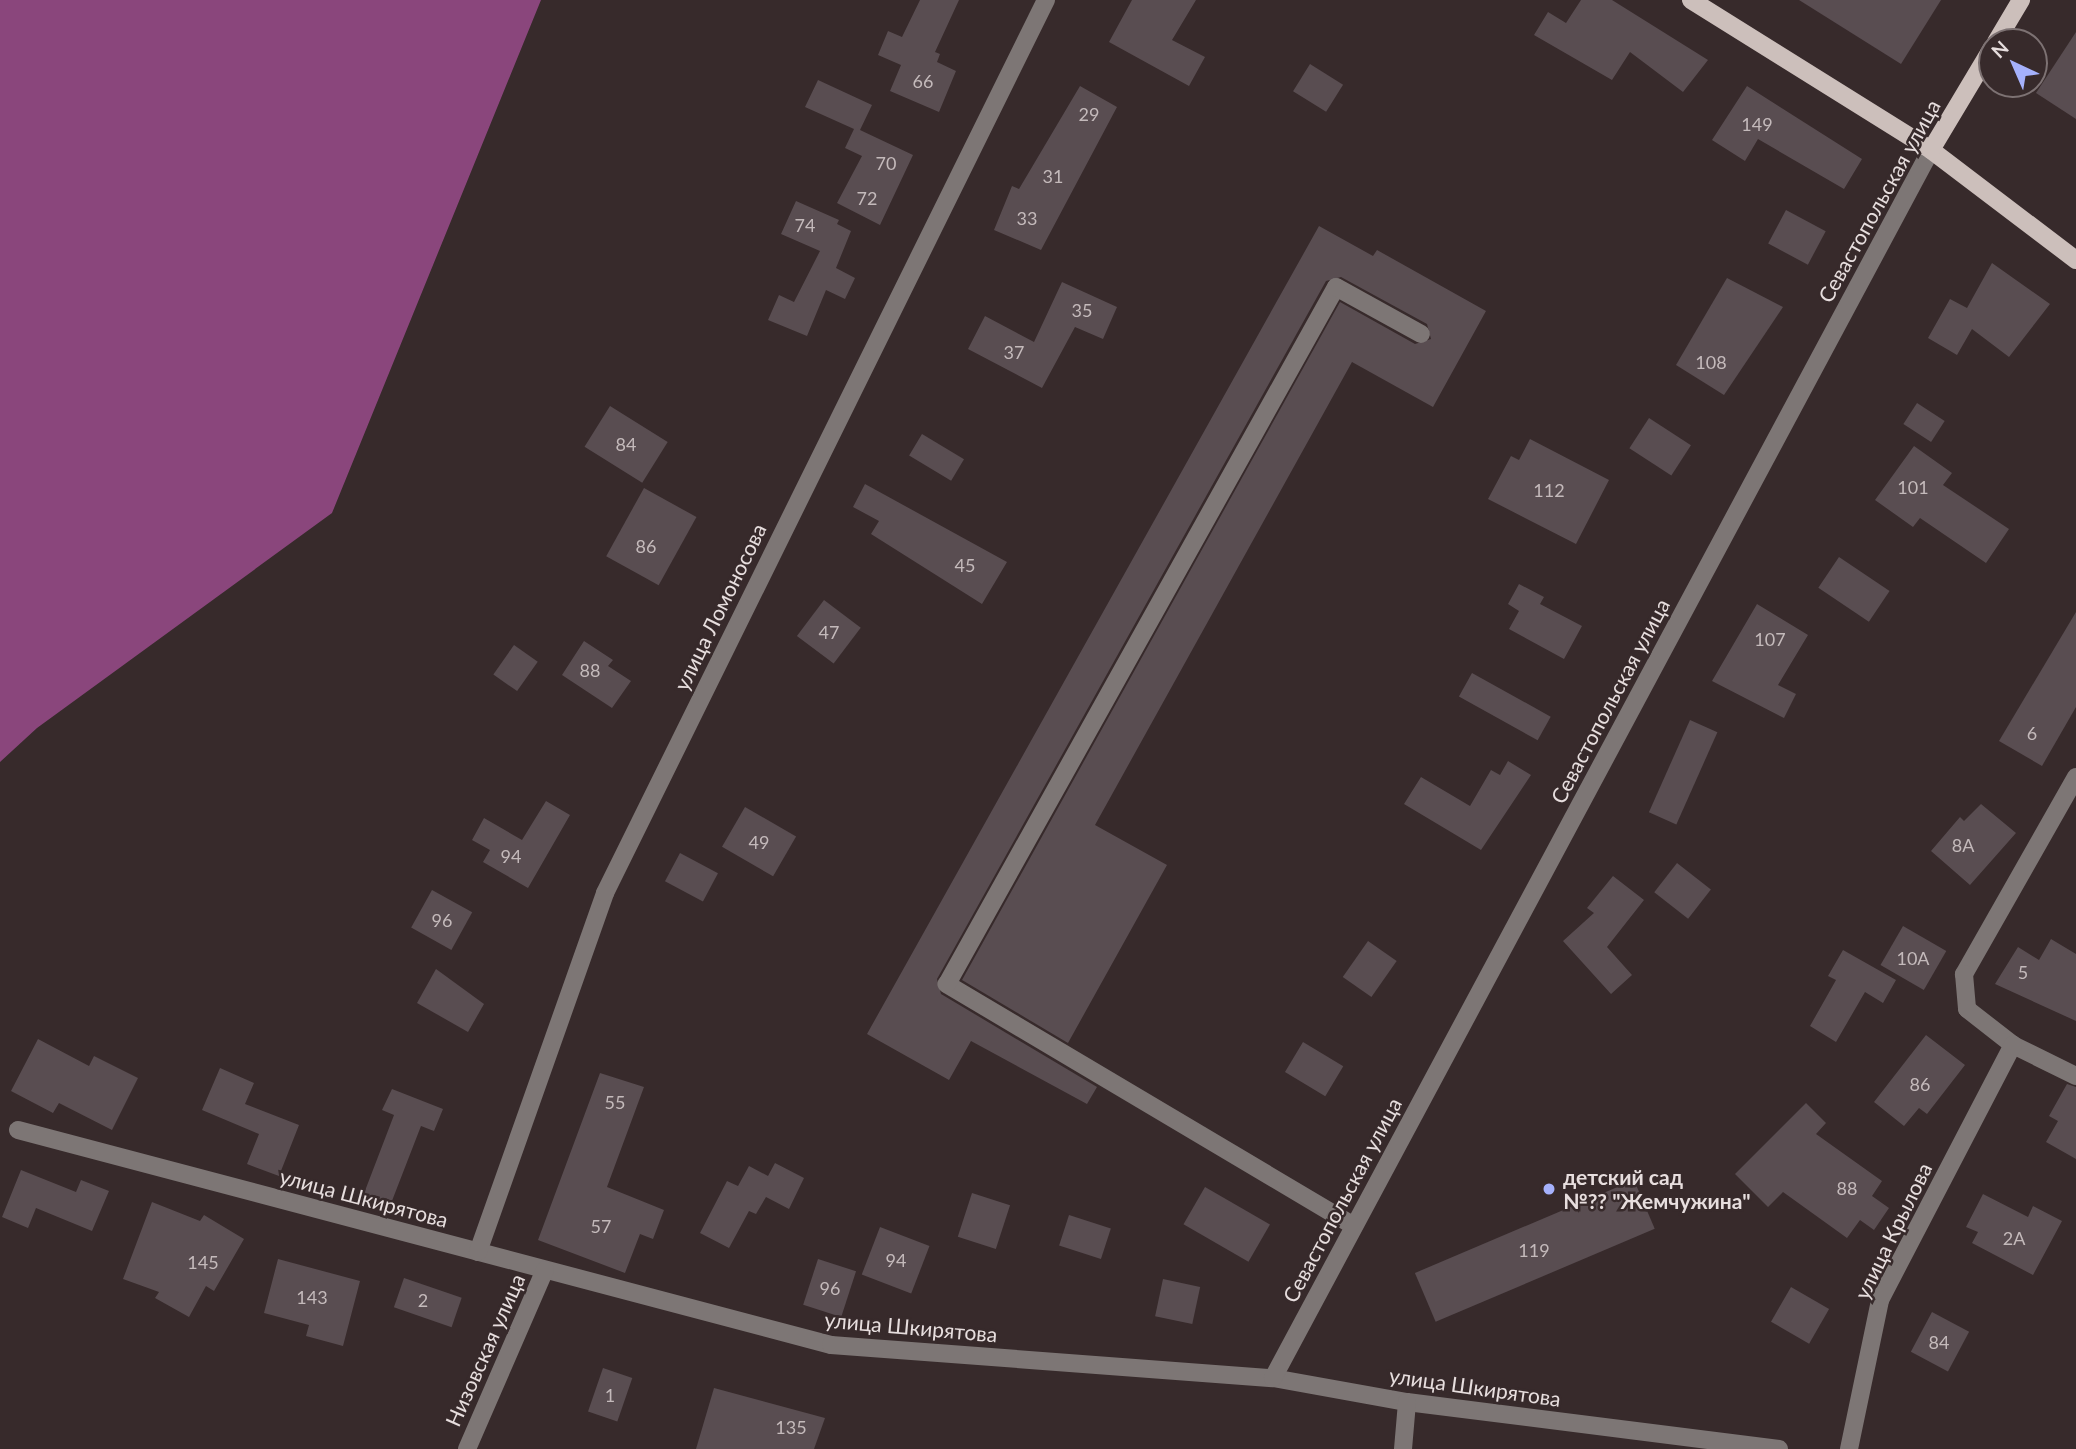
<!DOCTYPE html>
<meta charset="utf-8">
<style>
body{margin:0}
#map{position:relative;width:2076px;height:1449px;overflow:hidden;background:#372a2b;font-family:Lato,sans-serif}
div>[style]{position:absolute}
.water>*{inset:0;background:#8a467c}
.building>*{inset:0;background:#594d51;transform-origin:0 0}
.minor>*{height:18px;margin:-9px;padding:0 9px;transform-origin:9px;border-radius:9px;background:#7d7675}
.major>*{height:18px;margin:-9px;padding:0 9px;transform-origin:9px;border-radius:9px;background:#ccbfbb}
.dots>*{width:19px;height:19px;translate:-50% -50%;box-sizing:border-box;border:4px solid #372a2b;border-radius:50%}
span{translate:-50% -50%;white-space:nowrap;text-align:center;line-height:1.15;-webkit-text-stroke:5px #372a2b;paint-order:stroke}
.number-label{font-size:18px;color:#c4babb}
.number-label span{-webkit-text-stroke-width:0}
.street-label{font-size:21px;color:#e7dede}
.poi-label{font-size:21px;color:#e7dede;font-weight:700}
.left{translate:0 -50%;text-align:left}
.north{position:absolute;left:1978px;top:28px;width:70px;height:70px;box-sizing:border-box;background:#372a2b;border:2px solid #7d7273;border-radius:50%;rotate:316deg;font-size:19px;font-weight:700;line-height:28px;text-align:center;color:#e7dede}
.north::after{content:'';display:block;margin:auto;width:24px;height:32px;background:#a5b1fc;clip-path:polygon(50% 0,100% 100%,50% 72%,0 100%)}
</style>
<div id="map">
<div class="water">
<i style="clip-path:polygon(0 0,541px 0,332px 513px,37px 728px,0 762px)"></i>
</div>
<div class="building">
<i style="clip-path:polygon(920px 0,959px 0,935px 52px,940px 54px,937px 62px,956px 71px,939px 112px,890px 91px,901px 65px,878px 55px,888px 31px,902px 37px)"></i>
<i style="clip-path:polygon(1132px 0,1196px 0,1172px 40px,1205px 57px,1189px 86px,1109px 42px)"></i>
<i style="clip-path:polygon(1581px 0,1612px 0,1708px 60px,1683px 92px,1630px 52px,1612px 80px,1534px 35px,1548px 12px,1566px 23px)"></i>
<i style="clip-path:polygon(1799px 0,1941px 0,1901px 64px)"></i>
<i style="clip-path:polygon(2076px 32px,2076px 119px,2036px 93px)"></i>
<i style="left:1310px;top:64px;width:39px;height:32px;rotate:32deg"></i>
<i style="clip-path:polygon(818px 80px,872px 105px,860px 130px,913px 155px,880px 225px,837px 203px,862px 156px,845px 148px,854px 129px,805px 107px)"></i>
<i style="clip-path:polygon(1080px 86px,1117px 107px,1041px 250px,994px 230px,1012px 186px,1019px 189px)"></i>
<i style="clip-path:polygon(1747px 86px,1862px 159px,1844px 189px,1758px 139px,1745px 161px,1712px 140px)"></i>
<i style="clip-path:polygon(796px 201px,839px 220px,837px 224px,851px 231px,836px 268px,855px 278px,845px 299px,826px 290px,807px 336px,768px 320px,779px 295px,794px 302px,820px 251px,781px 234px)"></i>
<i style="left:1786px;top:210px;width:45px;height:38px;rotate:28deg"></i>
<i style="clip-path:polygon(1319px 226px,1373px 256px,1377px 250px,1486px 311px,1433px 407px,1352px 362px,1095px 825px,1167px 865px,1068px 1043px,962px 980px,1340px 302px,1415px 344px,1431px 339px,1427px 324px,1341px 277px,1326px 281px,937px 979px,941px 994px,1097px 1087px,1087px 1104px,971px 1041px,949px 1080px,867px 1034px)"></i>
<i style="clip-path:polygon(1992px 263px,2050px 304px,2009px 357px,1972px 329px,1957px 355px,1928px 338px,1950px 299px,1967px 308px)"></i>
<i style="clip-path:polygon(1727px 278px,1783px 307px,1724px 395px,1676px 365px)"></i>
<i style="clip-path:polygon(1062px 282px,1117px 307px,1103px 339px,1075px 327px,1042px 388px,968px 349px,985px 316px,1034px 342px)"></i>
<i style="left:1917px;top:403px;width:33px;height:25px;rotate:33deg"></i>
<i style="left:610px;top:406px;width:68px;height:48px;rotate:32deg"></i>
<i style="left:1649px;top:418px;width:50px;height:36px;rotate:33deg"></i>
<i style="left:922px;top:434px;width:49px;height:25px;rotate:31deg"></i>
<i style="clip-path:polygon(1530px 439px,1609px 480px,1576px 544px,1488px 499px,1511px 456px,1519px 460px)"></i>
<i style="clip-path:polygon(1914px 446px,1952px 473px,1943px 485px,2009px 529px,1986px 563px,1920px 518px,1913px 527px,1875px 500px)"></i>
<i style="clip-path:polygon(865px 484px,1007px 562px,982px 604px,871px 534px,879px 521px,853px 507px)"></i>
<i style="left:644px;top:488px;width:60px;height:78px;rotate:29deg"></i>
<i style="left:1839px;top:557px;width:61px;height:37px;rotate:34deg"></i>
<i style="clip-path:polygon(1519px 584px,1544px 597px,1540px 604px,1582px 626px,1564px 659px,1509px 629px,1519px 611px,1508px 604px)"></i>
<i style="left:824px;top:600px;width:46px;height:45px;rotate:37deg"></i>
<i style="clip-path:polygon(1757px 604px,1808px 635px,1778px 685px,1796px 694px,1784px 718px,1712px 681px)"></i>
<i style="clip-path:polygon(2076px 612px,2076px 707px,2042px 766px,1999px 741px)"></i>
<i style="clip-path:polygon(584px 641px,613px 660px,608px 666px,631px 681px,612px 708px,562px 675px)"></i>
<i style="left:514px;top:645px;width:29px;height:36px;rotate:35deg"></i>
<i style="left:1472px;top:673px;width:90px;height:27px;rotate:29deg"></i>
<i style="left:1690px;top:720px;width:30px;height:101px;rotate:24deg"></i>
<i style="clip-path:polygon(1508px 761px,1531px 775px,1481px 850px,1404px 804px,1421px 777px,1470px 806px,1491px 770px,1500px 775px)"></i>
<i style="clip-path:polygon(546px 801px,570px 815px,528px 888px,483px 862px,490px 850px,472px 840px,484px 818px,522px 840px)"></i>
<i style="clip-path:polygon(1981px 804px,2016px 833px,1970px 885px,1931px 851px,1960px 817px,1964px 821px)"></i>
<i style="left:745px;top:807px;width:59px;height:46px;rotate:30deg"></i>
<i style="left:680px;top:853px;width:43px;height:32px;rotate:28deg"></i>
<i style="left:1677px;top:863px;width:43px;height:37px;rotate:38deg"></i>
<i style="clip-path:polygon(1613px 876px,1644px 900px,1607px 947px,1632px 975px,1611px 994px,1563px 941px,1594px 913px,1587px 908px)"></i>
<i style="left:432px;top:890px;width:46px;height:43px;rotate:29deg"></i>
<i style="left:1903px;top:926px;width:50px;height:45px;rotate:30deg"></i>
<i style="clip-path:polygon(2051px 939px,2076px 954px,2076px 1021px,1995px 984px,2018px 947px,2039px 960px)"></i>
<i style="left:1368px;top:941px;width:35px;height:44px;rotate:35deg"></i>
<i style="clip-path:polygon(1843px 950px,1896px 980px,1883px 1003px,1865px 992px,1836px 1042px,1810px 1026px,1836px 980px,1828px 976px)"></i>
<i style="clip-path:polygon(436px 969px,484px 1004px,468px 1032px,417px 1003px)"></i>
<i style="clip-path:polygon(1926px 1035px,1965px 1065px,1927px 1114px,1919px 1108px,1904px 1126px,1874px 1102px)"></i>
<i style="clip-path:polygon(38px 1039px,89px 1066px,94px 1056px,138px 1078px,112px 1130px,59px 1103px,53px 1113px,11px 1091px)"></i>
<i style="left:1303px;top:1042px;width:47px;height:35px;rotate:31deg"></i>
<i style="clip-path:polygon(220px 1068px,254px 1083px,245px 1104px,299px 1125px,279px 1176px,247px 1164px,259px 1134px,202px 1110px)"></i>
<i style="clip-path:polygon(600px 1073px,644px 1087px,607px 1187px,664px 1210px,653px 1239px,640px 1234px,625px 1273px,538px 1240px)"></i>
<i style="clip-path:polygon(2067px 1084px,2076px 1087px,2076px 1159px,2046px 1142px,2058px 1121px,2049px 1116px)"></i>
<i style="clip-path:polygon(392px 1089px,443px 1109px,434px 1131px,421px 1126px,390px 1206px,363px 1196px,394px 1115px,382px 1110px)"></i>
<i style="clip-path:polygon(1806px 1103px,1826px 1123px,1816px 1134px,1882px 1181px,1872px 1196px,1889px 1208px,1874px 1230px,1860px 1220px,1847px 1238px,1783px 1192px,1768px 1207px,1735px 1174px)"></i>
<i style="clip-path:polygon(775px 1163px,804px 1178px,789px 1209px,766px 1197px,756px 1214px,749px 1211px,729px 1248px,700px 1233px,727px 1181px,738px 1186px,749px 1166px,768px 1176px)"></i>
<i style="clip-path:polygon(21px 1170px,76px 1192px,81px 1180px,109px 1191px,92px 1231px,36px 1208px,28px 1228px,2px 1217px)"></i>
<i style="left:1634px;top:1180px;width:53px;height:238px;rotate:67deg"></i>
<i style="left:1205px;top:1187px;width:75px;height:43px;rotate:30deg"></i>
<i style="left:972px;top:1193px;width:40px;height:46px;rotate:18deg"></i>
<i style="clip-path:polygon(1983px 1194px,2028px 1217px,2033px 1206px,2062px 1221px,2033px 1275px,1972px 1243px,1978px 1232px,1966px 1227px)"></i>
<i style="clip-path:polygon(152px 1202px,200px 1221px,204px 1215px,244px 1239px,214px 1291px,206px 1286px,189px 1317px,155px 1298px,159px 1292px,123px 1279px)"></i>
<i style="left:1069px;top:1215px;width:44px;height:32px;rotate:18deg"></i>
<i style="left:880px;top:1227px;width:53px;height:51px;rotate:21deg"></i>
<i style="clip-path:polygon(278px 1259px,360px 1281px,343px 1346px,306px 1336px,309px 1325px,264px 1313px)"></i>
<i style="left:818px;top:1259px;width:40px;height:48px;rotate:18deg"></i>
<i style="left:404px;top:1278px;width:61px;height:31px;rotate:19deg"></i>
<i style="left:1163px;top:1279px;width:38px;height:38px;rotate:12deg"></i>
<i style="left:1791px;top:1287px;width:44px;height:40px;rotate:30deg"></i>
<i style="left:1932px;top:1312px;width:42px;height:45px;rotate:28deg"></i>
<i style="left:603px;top:1368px;width:31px;height:46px;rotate:19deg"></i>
<i style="clip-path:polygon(714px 1388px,825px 1418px,814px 1449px,696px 1449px)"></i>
</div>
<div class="minor">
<i style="left:2076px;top:777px;width:227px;rotate:119.6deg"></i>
<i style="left:1964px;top:974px;width:35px;rotate:85deg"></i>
<i style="left:1967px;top:1009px;width:58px;rotate:38deg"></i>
<i style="left:2013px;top:1045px;width:70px;rotate:26.2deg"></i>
<i style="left:18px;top:1130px;width:841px;rotate:14.81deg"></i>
<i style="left:831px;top:1345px;width:443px;rotate:4.3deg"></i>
<i style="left:1273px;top:1378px;width:136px;rotate:10.2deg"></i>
<i style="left:1407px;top:1402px;width:375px;rotate:7.2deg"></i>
<i style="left:1354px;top:1226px;width:474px;rotate:-149.3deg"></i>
<i style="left:947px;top:984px;width:798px;rotate:-60.83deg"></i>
<i style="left:1336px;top:287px;width:97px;rotate:28.9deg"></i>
<i style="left:478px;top:1252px;width:381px;rotate:-70.5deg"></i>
<i style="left:605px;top:893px;width:996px;rotate:-63.72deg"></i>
<i style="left:1273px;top:1378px;width:1393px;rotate:-61.82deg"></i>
<i style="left:467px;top:1449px;width:195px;rotate:-66.5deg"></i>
<i style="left:1403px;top:1449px;width:47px;rotate:-85.1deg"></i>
<i style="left:1849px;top:1449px;width:152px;rotate:-78.2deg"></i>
<i style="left:1880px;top:1300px;width:288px;rotate:-62.5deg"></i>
</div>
<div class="major">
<i style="left:1691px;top:0;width:283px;rotate:32deg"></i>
<i style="left:1931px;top:150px;width:182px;rotate:37.2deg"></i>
<i style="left:1996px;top:42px;width:49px;rotate:-59.2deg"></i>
<i style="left:1931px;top:150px;width:119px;rotate:-59.1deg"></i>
</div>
<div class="dots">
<i style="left:1549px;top:1189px;background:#a5b1fc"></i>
</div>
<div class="number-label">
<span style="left:923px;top:81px">66</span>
<span style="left:1089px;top:114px">29</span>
<span style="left:1757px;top:124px">149</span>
<span style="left:886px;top:163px">70</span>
<span style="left:1053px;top:176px">31</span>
<span style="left:867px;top:198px">72</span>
<span style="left:1027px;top:218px">33</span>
<span style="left:805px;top:225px">74</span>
<span style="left:1082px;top:310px">35</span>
<span style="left:1014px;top:352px">37</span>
<span style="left:1711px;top:362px">108</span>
<span style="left:626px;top:444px">84</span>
<span style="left:1913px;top:487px">101</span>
<span style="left:1549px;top:490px">112</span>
<span style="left:646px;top:546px">86</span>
<span style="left:965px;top:565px">45</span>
<span style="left:829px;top:632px">47</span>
<span style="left:1770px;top:639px">107</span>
<span style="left:590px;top:670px">88</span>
<span style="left:2032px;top:733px">6</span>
<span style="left:759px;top:842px">49</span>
<span style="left:1963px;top:845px">8А</span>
<span style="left:511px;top:856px">94</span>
<span style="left:442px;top:920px">96</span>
<span style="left:1913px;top:958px">10А</span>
<span style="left:2023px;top:972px">5</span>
<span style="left:1920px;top:1084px">86</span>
<span style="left:615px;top:1102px">55</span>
<span style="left:1847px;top:1188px">88</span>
<span style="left:601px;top:1226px">57</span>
<span style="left:2014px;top:1238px">2А</span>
<span style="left:1534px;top:1250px">119</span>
<span style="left:896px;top:1260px">94</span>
<span style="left:203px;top:1262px">145</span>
<span style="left:830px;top:1288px">96</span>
<span style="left:312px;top:1297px">143</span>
<span style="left:423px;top:1300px">2</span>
<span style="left:1939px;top:1342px">84</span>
<span style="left:610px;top:1395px">1</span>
<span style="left:791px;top:1427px">135</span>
</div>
<div class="street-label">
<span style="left:1879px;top:201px;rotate:-61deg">Севастопольская улица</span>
<span style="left:720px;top:607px;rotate:-64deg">улица Ломоносова</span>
<span style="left:1610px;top:701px;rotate:-62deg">Севастопольская улица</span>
<span style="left:364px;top:1198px;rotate:15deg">улица Шкирятова</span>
<span style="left:1342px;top:1200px;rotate:-62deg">Севастопольская улица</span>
<span style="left:1893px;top:1231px;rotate:-64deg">улица Крылова</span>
<span style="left:911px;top:1327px;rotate:5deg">улица Шкирятова</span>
<span style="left:485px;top:1350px;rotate:-66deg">Низовская улица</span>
<span style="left:1475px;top:1387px;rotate:8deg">улица Шкирятова</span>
</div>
<div class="poi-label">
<span class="left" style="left:1563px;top:1189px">детский сад<br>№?? "Жемчужина"</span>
</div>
<div class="north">N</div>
</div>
